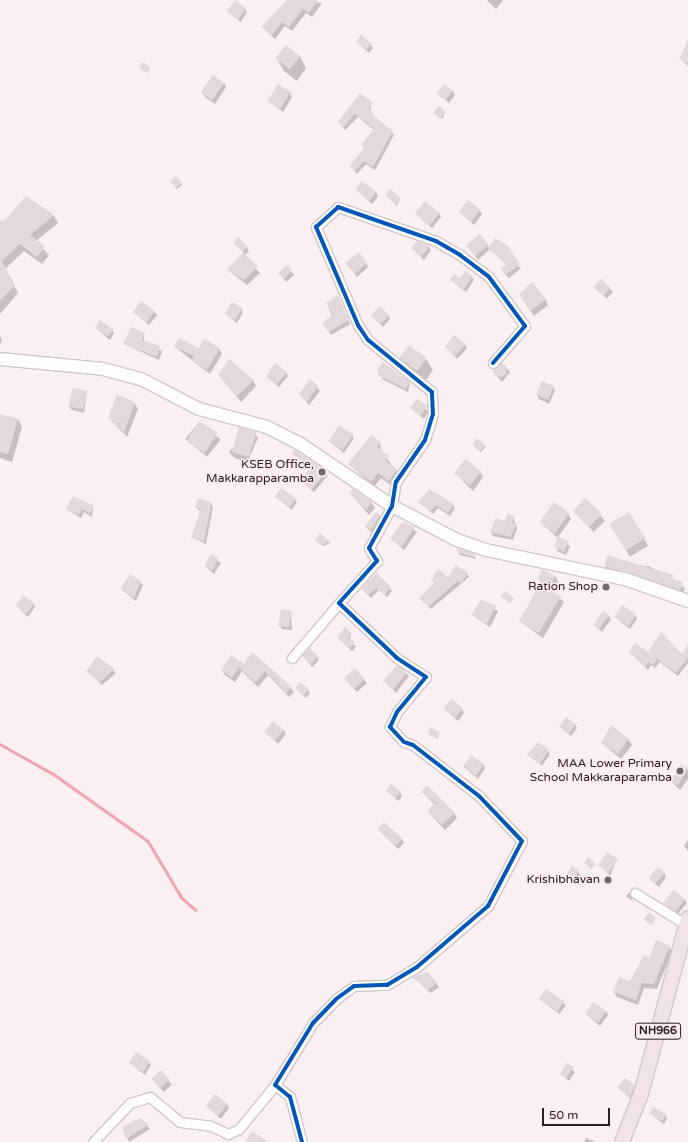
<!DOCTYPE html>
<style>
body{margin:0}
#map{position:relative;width:688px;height:1142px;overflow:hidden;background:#faeff1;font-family:"Varela Round",sans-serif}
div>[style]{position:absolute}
.shadow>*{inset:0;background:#0003;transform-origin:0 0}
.stream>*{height:2.5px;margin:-1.25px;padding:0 1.25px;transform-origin:1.25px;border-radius:1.25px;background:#eea6b5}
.building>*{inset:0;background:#e3d8da;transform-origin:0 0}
.round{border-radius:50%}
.roads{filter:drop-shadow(1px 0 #d2c8ca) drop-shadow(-1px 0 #d2c8ca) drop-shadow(0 1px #d2c8ca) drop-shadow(0 -1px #d2c8ca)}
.minor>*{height:9px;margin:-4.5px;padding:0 4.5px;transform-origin:4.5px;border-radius:4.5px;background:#fefdfd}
.secondary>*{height:12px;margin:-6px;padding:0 6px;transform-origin:6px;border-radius:6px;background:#fefdfd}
.trunk>*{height:14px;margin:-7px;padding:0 7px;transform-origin:7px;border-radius:7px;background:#f0e2e5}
.cycleway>*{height:4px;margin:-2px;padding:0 2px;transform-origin:2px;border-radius:2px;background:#0057b8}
.dots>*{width:11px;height:11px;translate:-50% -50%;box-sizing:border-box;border:2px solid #feebee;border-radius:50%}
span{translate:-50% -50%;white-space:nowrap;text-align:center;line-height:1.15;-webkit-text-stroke:3px #feebee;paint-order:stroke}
.shield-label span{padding:1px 3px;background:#feebee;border:1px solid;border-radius:3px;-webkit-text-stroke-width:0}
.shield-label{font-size:11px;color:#2b2022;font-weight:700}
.poi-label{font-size:12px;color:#2b2022}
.right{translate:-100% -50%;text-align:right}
.scale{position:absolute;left:542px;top:1108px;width:68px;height:18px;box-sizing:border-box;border:2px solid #2b2022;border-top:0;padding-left:5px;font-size:12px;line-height:14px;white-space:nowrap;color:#2b2022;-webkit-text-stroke:3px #feebee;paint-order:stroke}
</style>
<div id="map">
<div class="shadow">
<i style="clip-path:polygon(290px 0,322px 3px,312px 17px,306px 13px,292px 31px,285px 26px,275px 39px,263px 27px)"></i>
<i style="clip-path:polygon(487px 0,503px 0,496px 9px)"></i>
<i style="clip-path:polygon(245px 8px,247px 12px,241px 22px,228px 12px)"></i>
<i style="clip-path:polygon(357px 42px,371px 45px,373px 48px,369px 53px)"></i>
<i style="clip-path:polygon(688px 43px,688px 66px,680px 58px)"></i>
<i style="clip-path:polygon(300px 56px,306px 68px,297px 81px,284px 71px,277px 59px)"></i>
<i style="clip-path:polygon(224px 83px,226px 87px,215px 104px,205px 97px,203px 93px)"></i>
<i style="clip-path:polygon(453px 91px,455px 95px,449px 103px,439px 94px)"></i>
<i style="clip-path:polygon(290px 93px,292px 97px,283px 112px,269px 101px)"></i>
<i style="clip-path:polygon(372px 103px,370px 112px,394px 135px,375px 170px,366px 164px,357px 174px,350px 166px,365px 150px,362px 145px,374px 130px,358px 117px,345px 130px,339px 122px)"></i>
<i style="clip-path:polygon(445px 113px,442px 119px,435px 114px)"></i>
<i style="clip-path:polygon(172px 183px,181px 183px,182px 185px,177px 189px)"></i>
<i style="clip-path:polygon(356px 189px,376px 192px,378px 196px,372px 204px)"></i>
<i style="clip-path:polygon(387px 196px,400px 198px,397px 206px)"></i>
<i style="clip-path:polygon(26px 197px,54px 216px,58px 223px,36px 241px,49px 255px,42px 264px,24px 251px,5px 269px,18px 293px,0 314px,0 222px,6px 220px)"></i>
<i style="clip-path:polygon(480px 211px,482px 214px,474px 225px,460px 212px)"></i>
<i style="clip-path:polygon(439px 213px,441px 217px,432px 228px,416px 214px)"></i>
<i style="clip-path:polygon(479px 236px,489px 248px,521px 268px,509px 278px,504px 273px,507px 265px,490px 249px,478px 260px,467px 246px)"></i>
<i style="clip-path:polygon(234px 243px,247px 247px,249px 251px,244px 256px,260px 273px,247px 285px,228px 270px,244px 253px)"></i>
<i style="clip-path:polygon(429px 247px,431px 250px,424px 260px,412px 248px)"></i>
<i style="clip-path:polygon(366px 263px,368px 267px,357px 277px,349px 266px)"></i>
<i style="clip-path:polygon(287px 266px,294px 275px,286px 282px,280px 274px)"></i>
<i style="clip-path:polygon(472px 277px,474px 280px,466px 292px,451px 280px)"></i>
<i style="left:601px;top:280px;width:17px;height:9px;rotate:45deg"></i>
<i style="clip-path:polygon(545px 299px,548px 305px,534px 316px,524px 300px)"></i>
<i style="clip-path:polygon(339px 300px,350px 324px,331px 335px,323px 323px,332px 315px,327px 304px)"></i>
<i style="clip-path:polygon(241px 309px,243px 312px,237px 323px,226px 314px)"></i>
<i style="clip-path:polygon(154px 311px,157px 315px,149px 325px,134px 312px)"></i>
<i style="clip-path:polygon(373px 315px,388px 315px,390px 319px,383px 327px)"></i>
<i style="clip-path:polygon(96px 328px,112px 330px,114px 333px,110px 340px)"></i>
<i style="clip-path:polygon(144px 334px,144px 342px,162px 351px,159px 360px,124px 344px)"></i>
<i style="clip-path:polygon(0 336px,2px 340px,0 345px)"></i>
<i style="clip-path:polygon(465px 344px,467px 348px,457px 359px,447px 347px)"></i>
<i style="clip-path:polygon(175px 347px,219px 349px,222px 354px,210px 374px)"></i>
<i style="clip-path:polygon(401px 358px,426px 359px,433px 370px,424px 383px,408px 370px)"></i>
<i style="clip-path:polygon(383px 363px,410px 383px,408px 392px,382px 379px)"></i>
<i style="clip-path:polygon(502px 363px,510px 372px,502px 382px,493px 372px)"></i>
<i style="clip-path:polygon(286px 373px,288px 376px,279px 387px,267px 377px)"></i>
<i style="clip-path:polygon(219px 375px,253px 380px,256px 386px,241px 402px)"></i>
<i style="clip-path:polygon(310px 381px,320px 391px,309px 405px,300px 394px)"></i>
<i style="clip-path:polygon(553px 387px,555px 390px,549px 404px,539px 399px,537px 395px)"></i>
<i style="clip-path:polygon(87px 392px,84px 413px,72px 410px,69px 407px)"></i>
<i style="clip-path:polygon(417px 400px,428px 412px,424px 419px,411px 408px)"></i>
<i style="clip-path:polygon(134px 403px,138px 409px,127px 437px,109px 418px)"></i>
<i style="clip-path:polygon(0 415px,18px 419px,22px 427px,12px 462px,0 458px)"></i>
<i style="left:199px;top:422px;width:28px;height:22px;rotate:39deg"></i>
<i style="clip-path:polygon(255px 433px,258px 438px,247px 463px,233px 457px,229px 451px)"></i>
<i style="clip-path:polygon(352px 435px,354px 438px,344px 453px,329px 441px)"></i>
<i style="clip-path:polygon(371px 436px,380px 443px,381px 451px,400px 475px,392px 486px,381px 478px,374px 487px,349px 464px)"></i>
<i style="clip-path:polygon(473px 445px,484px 445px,485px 447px,481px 452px)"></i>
<i style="clip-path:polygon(293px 454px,328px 475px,314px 492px,302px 481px,311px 467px)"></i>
<i style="clip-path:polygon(480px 472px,483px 477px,473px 491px,455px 473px)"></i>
<i style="clip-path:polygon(350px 493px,371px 502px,375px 508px,369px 515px)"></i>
<i style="clip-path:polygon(276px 497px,295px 499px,297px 502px,292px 510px)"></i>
<i style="left:585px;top:500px;width:29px;height:16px;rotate:46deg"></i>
<i style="clip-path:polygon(419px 502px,453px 505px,455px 508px,450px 516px,438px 508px,433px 514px)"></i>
<i style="clip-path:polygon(211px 503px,213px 507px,206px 544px,192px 537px,201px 512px,196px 507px)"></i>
<i style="clip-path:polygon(93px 507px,92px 517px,84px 512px,81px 518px,67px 509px)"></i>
<i style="left:629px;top:513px;width:38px;height:21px;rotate:60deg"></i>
<i style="clip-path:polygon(568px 514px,571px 519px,558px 537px,570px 546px,566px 555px,557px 551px,559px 539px,540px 522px)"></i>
<i style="clip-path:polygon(379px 516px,383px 522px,375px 536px,366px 527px)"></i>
<i style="clip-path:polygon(513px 517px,517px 528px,513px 540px,493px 536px,491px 532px)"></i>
<i style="clip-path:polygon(402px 523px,417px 532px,404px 550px,392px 539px)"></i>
<i style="clip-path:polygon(320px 535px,330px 542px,330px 543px,323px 546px,317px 541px)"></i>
<i style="clip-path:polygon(458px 551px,474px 555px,476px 559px,460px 555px)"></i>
<i style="clip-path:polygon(211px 555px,221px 563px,214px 574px,205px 566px)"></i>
<i style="clip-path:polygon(605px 566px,649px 566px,685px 588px,683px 594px,608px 571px)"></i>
<i style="clip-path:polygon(377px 574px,392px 591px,387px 597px,379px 590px,371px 598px,364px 591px)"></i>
<i style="clip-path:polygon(467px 574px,469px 577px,431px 609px,423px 601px,434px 583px,432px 580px)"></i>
<i style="clip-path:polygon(555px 576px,558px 582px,553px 592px,564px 602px,543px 638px,520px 621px,542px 584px,539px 579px)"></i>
<i style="clip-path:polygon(140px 582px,143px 585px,136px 601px,121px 589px)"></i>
<i style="clip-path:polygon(481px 601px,498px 611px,490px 627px,472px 615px)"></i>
<i style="clip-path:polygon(33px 604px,35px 607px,28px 617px,16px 605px)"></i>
<i style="clip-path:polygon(291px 612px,292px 630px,282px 629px,280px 625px)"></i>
<i style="clip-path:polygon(635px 615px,637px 619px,630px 629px,615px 617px)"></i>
<i style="clip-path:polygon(609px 616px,611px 619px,602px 632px,595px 626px)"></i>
<i style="clip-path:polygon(351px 633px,350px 641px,356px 647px,352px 651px,338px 638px)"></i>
<i style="clip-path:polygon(688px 648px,688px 663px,678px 676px,660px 662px,655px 668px,651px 665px,648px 670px,631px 652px,682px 655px)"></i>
<i style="clip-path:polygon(252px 653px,291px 688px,294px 692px,289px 697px,268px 675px,258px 687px,242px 671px,235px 682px,225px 675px,222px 670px,244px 665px)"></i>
<i style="clip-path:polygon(303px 656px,317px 657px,319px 660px,312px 667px)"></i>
<i style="clip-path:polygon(97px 658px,116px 673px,102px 685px,88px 672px)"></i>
<i style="clip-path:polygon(397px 666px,409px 676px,396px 693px,384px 681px)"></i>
<i style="clip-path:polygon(355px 670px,367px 683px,357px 692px,348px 682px)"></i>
<i style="clip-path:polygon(296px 688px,308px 690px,310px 693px,306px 698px)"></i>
<i style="clip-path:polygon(445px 709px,462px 709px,464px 713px,458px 721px)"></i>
<i style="clip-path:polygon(575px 724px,577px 728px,571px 736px,560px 727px)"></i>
<i style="clip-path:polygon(284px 730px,286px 734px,278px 744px,266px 732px)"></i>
<i style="clip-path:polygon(439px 732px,438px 739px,429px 734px)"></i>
<i style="clip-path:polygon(628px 739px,632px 745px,621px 759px,602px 743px)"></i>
<i style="clip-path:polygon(538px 743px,550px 754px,542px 766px,529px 755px)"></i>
<i style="clip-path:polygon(483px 764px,485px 768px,478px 779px,464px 767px)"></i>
<i style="clip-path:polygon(682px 765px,688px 770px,688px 779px,680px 790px,671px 781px)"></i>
<i style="clip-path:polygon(388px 791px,400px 792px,402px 796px,398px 801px)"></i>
<i style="clip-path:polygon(423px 793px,454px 813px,457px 818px,445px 830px,432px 816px,429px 811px,435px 805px)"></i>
<i style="clip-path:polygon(379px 830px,402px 839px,404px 843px,398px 849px)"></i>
<i style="clip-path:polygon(688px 840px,688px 851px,684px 846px)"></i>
<i style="clip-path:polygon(617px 859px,610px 876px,599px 865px)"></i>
<i style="clip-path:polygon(578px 871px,580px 875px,573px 885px,566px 877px)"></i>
<i style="clip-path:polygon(664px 873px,666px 877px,659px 887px,650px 879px)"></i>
<i style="clip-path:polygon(631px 891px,631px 898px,635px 903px,626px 896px)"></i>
<i style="clip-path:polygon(685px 900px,687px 903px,678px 914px,665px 904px)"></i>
<i style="clip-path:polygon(655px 918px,652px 924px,646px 921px)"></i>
<i style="clip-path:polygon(669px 947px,672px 952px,657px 989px,644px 988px,638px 1005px,617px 997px,614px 992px,631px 982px,649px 959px)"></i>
<i style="clip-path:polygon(428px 973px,439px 987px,431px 993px,414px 978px)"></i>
<i style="left:546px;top:990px;width:25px;height:11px;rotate:37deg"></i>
<i style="clip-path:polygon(606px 1011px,608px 1015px,600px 1026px,586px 1014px)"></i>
<i style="clip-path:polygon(149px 1062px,151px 1065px,145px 1075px,130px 1063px)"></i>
<i style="clip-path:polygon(567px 1064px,575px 1072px,569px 1081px,561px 1074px)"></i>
<i style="left:161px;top:1072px;width:17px;height:11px;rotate:50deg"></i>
<i style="clip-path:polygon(634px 1085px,632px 1100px,619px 1088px)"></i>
<i style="clip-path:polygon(227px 1104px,229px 1108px,221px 1119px,207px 1106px)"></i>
<i style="clip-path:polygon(651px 1114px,665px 1114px,667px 1118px,664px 1124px)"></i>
<i style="clip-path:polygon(140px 1119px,150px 1129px,129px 1142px,123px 1127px)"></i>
<i style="clip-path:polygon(586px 1138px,595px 1142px,584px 1142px)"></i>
</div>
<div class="stream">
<i style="left:0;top:744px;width:63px;rotate:29.4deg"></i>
<i style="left:55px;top:775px;width:114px;rotate:35.4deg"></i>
<i style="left:148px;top:841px;width:66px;rotate:59.2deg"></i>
<i style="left:182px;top:898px;width:18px;rotate:41deg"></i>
</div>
<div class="building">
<i style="left:235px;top:0;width:14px;height:14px;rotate:36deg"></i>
<i style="clip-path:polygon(287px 0,318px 0,309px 13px,303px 9px,289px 27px,282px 22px,272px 35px,261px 27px)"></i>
<i style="left:361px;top:35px;width:14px;height:8px;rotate:39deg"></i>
<i style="clip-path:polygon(688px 40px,688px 64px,679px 59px)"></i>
<i style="left:286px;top:45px;width:18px;height:17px;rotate:38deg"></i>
<i style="left:143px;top:62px;width:10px;height:7px;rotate:37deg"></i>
<i style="left:213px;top:75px;width:14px;height:21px;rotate:36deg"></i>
<i style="left:278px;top:84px;width:15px;height:20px;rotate:32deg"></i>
<i style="left:444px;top:84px;width:11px;height:12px;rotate:38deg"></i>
<i style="clip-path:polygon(360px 93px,373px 103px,369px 108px,375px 117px,393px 131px,373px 167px,364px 161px,355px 171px,349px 166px,365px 148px,361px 145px,374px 129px,355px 114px,343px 128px,338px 122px)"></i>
<i style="left:439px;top:106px;width:9px;height:9px;rotate:41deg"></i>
<i style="left:176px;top:176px;width:9px;height:8px;rotate:49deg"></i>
<i style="left:362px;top:181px;width:18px;height:11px;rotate:38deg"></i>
<i style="clip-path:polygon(390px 189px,400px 197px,396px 205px,385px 194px)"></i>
<i style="clip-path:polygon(26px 196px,54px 215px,30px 235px,45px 246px,37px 257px,20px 244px,2px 261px,15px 285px,0 301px,0 221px,5px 220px)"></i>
<i style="left:468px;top:200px;width:16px;height:15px;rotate:38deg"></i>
<i style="left:425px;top:201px;width:19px;height:16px;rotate:39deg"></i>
<i style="left:480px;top:234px;width:14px;height:18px;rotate:51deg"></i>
<i style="left:238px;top:237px;width:14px;height:7px;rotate:45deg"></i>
<i style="clip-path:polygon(495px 238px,508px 246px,520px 264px,506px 275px,501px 269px,506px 264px,488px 248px)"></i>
<i style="clip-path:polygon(417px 241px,430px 246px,421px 257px,411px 248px)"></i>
<i style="clip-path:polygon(359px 252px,367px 263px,355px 274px,345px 263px)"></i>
<i style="clip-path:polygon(243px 253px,258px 266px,244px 280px,227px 270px)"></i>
<i style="clip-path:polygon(287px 265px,292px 270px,284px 279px,278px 273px)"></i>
<i style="clip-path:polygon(465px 271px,473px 276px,464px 289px,450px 280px,454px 274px,460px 278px)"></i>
<i style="left:601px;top:279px;width:13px;height:11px;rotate:42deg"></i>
<i style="clip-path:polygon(532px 282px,546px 299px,530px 311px,519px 294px)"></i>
<i style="clip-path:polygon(338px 295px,349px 320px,329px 332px,322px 323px,333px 314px,326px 303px)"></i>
<i style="left:141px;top:301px;width:17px;height:14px;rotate:36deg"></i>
<i style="left:232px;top:302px;width:12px;height:14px;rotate:31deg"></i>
<i style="left:380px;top:306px;width:13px;height:13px;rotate:45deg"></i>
<i style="left:100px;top:320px;width:16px;height:9px;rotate:35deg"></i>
<i style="clip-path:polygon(131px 327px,145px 333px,142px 340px,160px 346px,157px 357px,123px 344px)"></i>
<i style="clip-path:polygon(454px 335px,466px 344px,455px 356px,445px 347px)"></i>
<i style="clip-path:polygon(179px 338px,199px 348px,204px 339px,220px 348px,207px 370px,192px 360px,194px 356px,174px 347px)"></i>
<i style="left:409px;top:345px;width:22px;height:16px;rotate:36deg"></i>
<i style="clip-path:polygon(229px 359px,254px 380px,237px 396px,218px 375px)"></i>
<i style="clip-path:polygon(383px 362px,410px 382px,406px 389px,379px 376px,377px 370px)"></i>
<i style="clip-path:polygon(275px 363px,287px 372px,277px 384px,266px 377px)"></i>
<i class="round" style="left:493px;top:363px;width:14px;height:14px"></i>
<i style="clip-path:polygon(310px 379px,318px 386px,307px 402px,299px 394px)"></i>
<i style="left:542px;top:381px;width:13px;height:15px;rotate:23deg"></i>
<i style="clip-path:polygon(73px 388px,88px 391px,83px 409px,68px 407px)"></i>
<i style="clip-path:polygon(117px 395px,135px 402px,124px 432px,108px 418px)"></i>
<i style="clip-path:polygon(417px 399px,427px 405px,421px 416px,410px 408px)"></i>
<i style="clip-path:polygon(0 414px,18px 419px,8px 454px,0 452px)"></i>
<i style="left:199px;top:421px;width:22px;height:24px;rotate:32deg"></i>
<i style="left:339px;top:425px;width:17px;height:19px;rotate:33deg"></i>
<i style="left:239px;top:427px;width:18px;height:26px;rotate:16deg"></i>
<i style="clip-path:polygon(371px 435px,380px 442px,377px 447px,389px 456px,385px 460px,397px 469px,389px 481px,378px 473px,371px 482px,348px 464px)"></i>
<i style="clip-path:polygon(477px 438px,485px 445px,480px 451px,472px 445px)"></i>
<i style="clip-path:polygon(294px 449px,327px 471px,312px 489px,301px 481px,311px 466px,292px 454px)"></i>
<i style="left:465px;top:459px;width:20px;height:18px;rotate:37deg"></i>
<i style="left:281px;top:488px;width:18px;height:11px;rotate:34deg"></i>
<i style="clip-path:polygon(353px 489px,372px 502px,366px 510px,349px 493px)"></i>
<i style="clip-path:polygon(429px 489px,454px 504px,448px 513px,436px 505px,430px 512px,418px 502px)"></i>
<i style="clip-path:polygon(73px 496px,94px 506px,90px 514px,82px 509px,79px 515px,66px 509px)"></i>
<i style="clip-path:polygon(198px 498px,212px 502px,204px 541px,191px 537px,201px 509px,195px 507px)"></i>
<i style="left:585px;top:498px;width:23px;height:18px;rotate:43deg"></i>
<i style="left:554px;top:502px;width:19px;height:25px;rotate:36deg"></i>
<i style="clip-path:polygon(376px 512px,380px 515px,371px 531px,365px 526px)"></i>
<i style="left:629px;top:512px;width:31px;height:23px;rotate:58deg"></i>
<i style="clip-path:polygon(507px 514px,514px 516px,512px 523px,516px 524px,511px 537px,490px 532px,496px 518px,505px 521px)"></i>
<i style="clip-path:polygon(402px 522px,415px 527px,402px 547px,390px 539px)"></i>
<i style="clip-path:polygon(320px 533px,330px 542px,321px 545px,315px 540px)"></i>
<i style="clip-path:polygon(558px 537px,569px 541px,564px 552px,554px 547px)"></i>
<i style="clip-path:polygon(458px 548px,475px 554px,474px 557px,457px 552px)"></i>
<i style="left:211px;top:554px;width:9px;height:14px;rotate:27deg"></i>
<i style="clip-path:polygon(607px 555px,674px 575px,672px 578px,683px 582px,680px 590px,604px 566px)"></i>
<i style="clip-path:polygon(456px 565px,468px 573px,461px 583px,458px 581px,428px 607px,419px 598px,435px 582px,431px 580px,438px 569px,448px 577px)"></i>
<i style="clip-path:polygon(542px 569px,555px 576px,549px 589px,561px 596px,539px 633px,519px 621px,542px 581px,538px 579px)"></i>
<i style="clip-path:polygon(377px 573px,391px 587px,385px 595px,376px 588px,368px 595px,361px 588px)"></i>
<i style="clip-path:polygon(130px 574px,141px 581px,134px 598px,120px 589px)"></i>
<i style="clip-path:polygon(505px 591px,514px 598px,510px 604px,501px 596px)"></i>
<i style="left:23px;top:595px;width:14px;height:13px;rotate:36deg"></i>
<i style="clip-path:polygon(481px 600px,496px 606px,487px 624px,471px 615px)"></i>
<i style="left:622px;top:605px;width:17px;height:14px;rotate:33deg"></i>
<i style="left:281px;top:609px;width:11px;height:17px;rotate:10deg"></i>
<i style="left:603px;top:611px;width:7px;height:17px;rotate:34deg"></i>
<i style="clip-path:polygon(345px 627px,352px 633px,348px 638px,355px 642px,350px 648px,337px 638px)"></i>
<i style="clip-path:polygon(661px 632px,682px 654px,688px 644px,688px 658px,676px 673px,657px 659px,653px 665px,649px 662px,645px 667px,629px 652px,635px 643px,648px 652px)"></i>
<i style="left:309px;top:647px;width:13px;height:11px;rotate:45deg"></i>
<i style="clip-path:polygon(252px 652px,292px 687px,286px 693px,265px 671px,255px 683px,239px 667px,232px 678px,221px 670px,231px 655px,244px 664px)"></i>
<i style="clip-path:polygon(97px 656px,114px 669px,100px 682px,86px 672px)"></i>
<i style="clip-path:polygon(397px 665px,407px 672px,393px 690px,383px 681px)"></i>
<i style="left:355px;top:668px;width:15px;height:15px;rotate:48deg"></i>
<i style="left:300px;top:682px;width:11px;height:8px;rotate:38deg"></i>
<i style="left:451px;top:699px;width:15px;height:12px;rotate:37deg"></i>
<i style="left:566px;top:717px;width:12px;height:12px;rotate:35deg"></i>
<i style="left:273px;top:721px;width:14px;height:14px;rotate:39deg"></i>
<i style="clip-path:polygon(611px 725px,629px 739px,618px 754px,601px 743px)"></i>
<i style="clip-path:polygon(430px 727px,440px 732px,437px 738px,428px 734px)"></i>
<i style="clip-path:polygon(538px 742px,549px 750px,540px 764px,527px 755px)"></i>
<i style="left:471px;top:755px;width:16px;height:14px;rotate:35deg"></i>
<i style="left:681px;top:764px;width:8px;height:20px;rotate:30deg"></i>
<i style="left:391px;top:784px;width:12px;height:9px;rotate:35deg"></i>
<i style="clip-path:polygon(427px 785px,455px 813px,442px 825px,427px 811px,435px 803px,421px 792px)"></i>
<i style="clip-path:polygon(384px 822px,403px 839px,395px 846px,378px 829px)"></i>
<i style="clip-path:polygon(607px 852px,618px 859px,608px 874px,598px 865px)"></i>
<i style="clip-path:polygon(588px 857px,596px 864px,591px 869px,584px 863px)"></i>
<i style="left:572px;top:866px;width:8px;height:13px;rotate:30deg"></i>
<i style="left:658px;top:867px;width:9px;height:14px;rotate:41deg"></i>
<i style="left:673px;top:890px;width:15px;height:16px;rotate:37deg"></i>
<i style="left:649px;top:912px;width:9px;height:9px;rotate:36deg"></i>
<i style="clip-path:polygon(656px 940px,670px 946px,654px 984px,642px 983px,636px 1000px,613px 992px,619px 977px,630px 981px,644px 955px,649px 958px)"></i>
<i style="clip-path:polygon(428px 972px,437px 983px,428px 990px,412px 977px)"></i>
<i style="left:546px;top:989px;width:22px;height:12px;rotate:34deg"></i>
<i style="left:593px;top:1002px;width:16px;height:14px;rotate:35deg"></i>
<i style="left:136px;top:1052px;width:17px;height:13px;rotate:33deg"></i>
<i style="clip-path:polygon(567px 1063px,574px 1067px,566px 1078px,560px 1074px)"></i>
<i style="left:161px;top:1070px;width:13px;height:13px;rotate:48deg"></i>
<i style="clip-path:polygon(625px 1078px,635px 1085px,630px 1097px,617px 1088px)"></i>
<i style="left:215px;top:1094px;width:16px;height:15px;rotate:38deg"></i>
<i style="left:653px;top:1107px;width:15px;height:8px;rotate:28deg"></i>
<i style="clip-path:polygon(140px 1118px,149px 1125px,126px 1139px,122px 1127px)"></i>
<i style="clip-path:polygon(252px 1131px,268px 1142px,245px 1142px)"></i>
</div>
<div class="roads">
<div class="minor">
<i style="left:292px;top:658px;width:72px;rotate:-49.5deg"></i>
<i style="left:635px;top:893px;width:59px;rotate:31.8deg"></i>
<i style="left:93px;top:1142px;width:54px;rotate:-46.5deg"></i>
<i style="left:130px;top:1103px;width:21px;rotate:-17deg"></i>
<i style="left:150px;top:1097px;width:39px;rotate:40deg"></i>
<i style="left:180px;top:1122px;width:31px;rotate:7deg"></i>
<i style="left:211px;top:1126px;width:19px;rotate:25deg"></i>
<i style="left:228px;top:1134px;width:12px;rotate:-24deg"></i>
<i style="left:239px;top:1129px;width:57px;rotate:-50.7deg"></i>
<i style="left:302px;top:1142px;width:47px;rotate:-104.9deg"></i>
<i style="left:290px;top:1097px;width:19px;rotate:-141deg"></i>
<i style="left:275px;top:1085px;width:73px;rotate:-58.5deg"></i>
<i style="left:313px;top:1023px;width:33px;rotate:-46deg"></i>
<i style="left:336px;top:999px;width:22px;rotate:-36deg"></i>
<i style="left:354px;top:986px;width:33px;rotate:-2deg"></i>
<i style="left:387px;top:985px;width:35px;rotate:-31deg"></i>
<i style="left:417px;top:967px;width:94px;rotate:-40.7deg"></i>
<i style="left:488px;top:906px;width:73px;rotate:-62.4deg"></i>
<i style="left:522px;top:841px;width:62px;rotate:-133.7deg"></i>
<i style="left:479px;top:796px;width:83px;rotate:-142.3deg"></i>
<i style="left:413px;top:745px;width:9px;rotate:-162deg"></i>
<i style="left:404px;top:742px;width:21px;rotate:-133deg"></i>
<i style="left:390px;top:727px;width:17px;rotate:-65deg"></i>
<i style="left:397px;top:712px;width:45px;rotate:-50.4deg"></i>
<i style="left:426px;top:677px;width:35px;rotate:-147deg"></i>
<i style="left:397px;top:658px;width:80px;rotate:-136.5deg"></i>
<i style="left:339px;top:603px;width:57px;rotate:-47.9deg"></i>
<i style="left:377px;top:561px;width:15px;rotate:-122deg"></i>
<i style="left:369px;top:548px;width:48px;rotate:-61.3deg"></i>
<i style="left:392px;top:506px;width:24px;rotate:-81deg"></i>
<i style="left:396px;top:482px;width:51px;rotate:-55.4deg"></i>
<i style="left:425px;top:440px;width:27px;rotate:-73deg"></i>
<i style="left:433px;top:414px;width:22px;rotate:-93deg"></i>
<i style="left:432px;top:392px;width:82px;rotate:-140.9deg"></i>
<i style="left:368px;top:340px;width:18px;rotate:-124deg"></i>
<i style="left:358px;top:325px;width:107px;rotate:-113.2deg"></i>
<i style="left:316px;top:227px;width:30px;rotate:-42deg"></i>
<i style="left:338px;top:207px;width:104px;rotate:19.1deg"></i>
<i style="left:436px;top:241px;width:28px;rotate:30deg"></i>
<i style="left:460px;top:255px;width:36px;rotate:37deg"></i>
<i style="left:489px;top:277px;width:61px;rotate:53.7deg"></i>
<i style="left:525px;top:326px;width:49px;rotate:130.9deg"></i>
</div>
<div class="secondary">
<i style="left:0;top:359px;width:103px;rotate:5.5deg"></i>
<i style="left:103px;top:369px;width:39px;rotate:15deg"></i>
<i style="left:141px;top:379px;width:65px;rotate:27.3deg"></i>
<i style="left:199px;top:409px;width:70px;rotate:14.8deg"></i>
<i style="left:267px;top:427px;width:36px;rotate:27deg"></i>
<i style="left:299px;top:443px;width:112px;rotate:34.1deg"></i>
<i style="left:392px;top:506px;width:73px;rotate:27.6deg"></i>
<i style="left:457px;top:540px;width:31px;rotate:19deg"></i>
<i style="left:486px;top:550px;width:142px;rotate:11.8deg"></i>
<i style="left:625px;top:579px;width:67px;rotate:19.2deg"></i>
</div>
<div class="trunk">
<i style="left:622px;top:1142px;width:52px;rotate:-68.4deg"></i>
<i style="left:641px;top:1094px;width:182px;rotate:-75deg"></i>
</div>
</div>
<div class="cycleway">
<i style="left:302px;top:1142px;width:47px;rotate:-104.9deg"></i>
<i style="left:290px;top:1097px;width:19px;rotate:-141deg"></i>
<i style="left:275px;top:1085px;width:73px;rotate:-58.5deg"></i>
<i style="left:313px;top:1023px;width:33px;rotate:-46deg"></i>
<i style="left:336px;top:999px;width:22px;rotate:-36deg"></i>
<i style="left:354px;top:986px;width:33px;rotate:-2deg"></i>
<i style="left:387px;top:985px;width:35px;rotate:-31deg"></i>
<i style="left:417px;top:967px;width:94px;rotate:-40.7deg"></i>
<i style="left:488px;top:906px;width:73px;rotate:-62.4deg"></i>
<i style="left:522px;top:841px;width:62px;rotate:-133.7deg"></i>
<i style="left:479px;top:796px;width:83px;rotate:-142.3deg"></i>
<i style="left:413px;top:745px;width:9px;rotate:-162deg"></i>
<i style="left:404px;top:742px;width:21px;rotate:-133deg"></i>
<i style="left:390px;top:727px;width:17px;rotate:-65deg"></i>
<i style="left:397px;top:712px;width:45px;rotate:-50.4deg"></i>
<i style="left:426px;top:677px;width:35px;rotate:-147deg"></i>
<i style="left:397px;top:658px;width:80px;rotate:-136.5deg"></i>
<i style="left:339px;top:603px;width:57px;rotate:-47.9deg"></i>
<i style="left:377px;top:561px;width:15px;rotate:-122deg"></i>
<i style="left:369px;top:548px;width:48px;rotate:-61.3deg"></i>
<i style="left:392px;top:506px;width:24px;rotate:-81deg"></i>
<i style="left:396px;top:482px;width:51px;rotate:-55.4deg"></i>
<i style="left:425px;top:440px;width:27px;rotate:-73deg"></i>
<i style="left:433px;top:414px;width:22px;rotate:-93deg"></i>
<i style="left:432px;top:392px;width:82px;rotate:-140.9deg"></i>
<i style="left:368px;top:340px;width:18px;rotate:-124deg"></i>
<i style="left:358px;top:325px;width:107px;rotate:-113.2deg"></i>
<i style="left:316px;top:227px;width:30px;rotate:-42deg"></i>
<i style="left:338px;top:207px;width:104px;rotate:19.1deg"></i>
<i style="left:436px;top:241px;width:28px;rotate:30deg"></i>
<i style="left:460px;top:255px;width:36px;rotate:37deg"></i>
<i style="left:489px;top:277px;width:61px;rotate:53.7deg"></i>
<i style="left:525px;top:326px;width:49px;rotate:130.9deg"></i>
</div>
<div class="dots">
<i style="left:322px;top:472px;background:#73686a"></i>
<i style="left:606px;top:587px;background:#73686a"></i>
<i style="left:680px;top:771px;background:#73686a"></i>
<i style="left:608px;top:880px;background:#73686a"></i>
</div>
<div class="shield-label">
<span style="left:658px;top:1031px">NH966</span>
</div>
<div class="poi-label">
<span class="right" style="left:314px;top:472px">KSEB Office,<br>Makkarapparamba</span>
<span class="right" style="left:598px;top:587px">Ration Shop</span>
<span class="right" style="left:672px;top:771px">MAA Lower Primary<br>School Makkaraparamba</span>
<span class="right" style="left:600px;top:880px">Krishibhavan</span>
</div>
<div class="scale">50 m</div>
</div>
